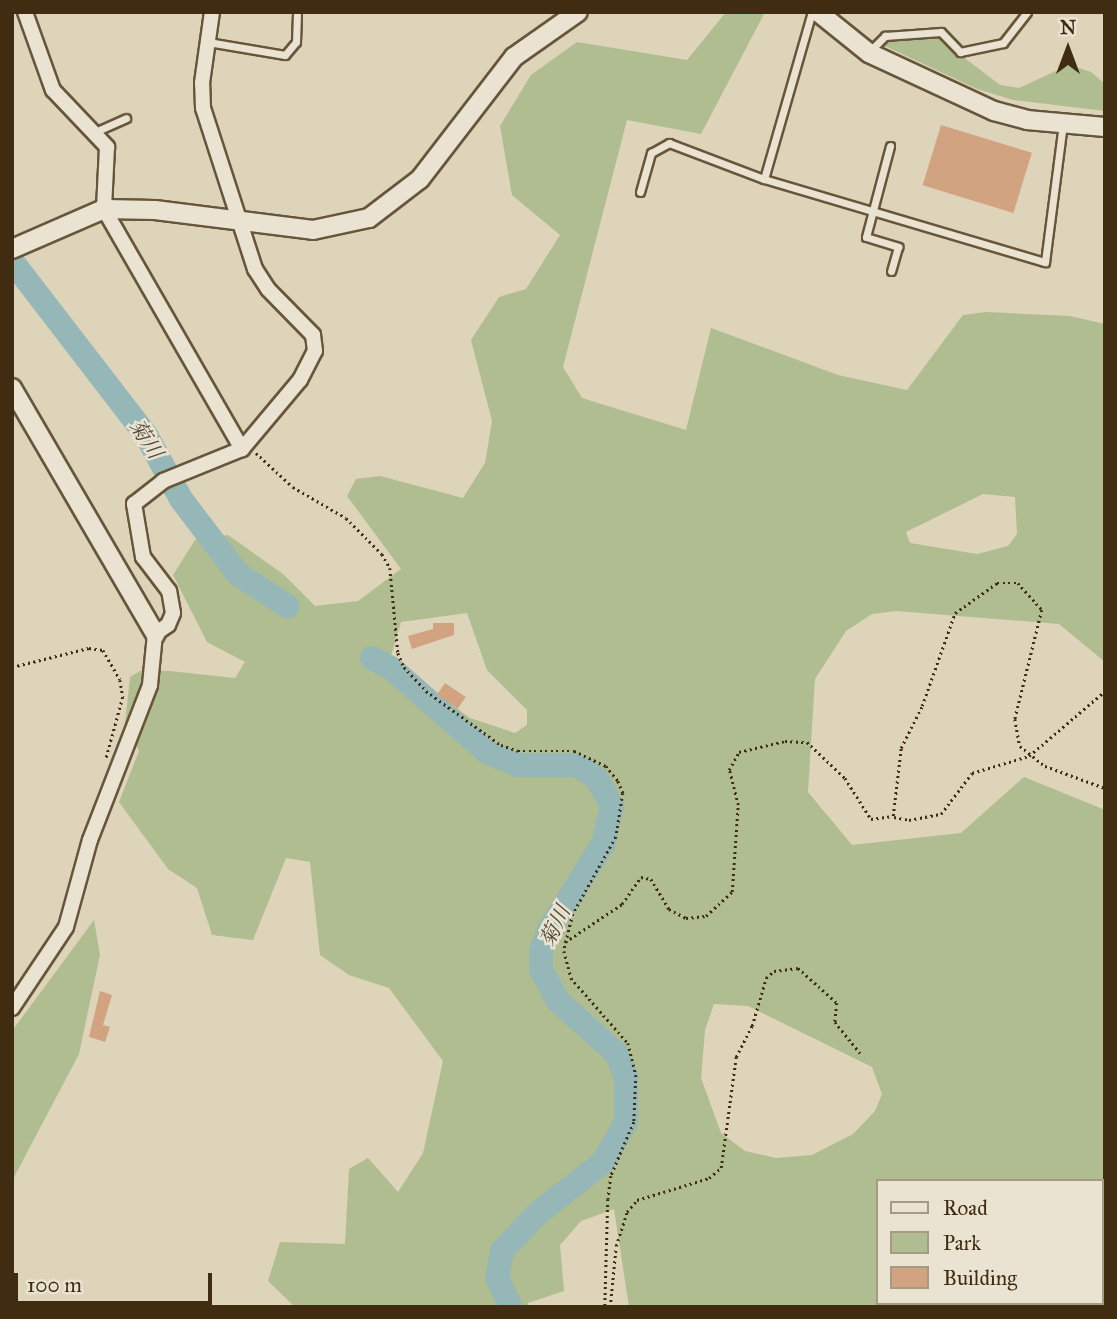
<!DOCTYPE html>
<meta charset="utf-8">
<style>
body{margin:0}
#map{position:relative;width:1117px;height:1319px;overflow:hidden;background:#ded4b9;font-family:"IM FELL Great Primer","Noto Serif JP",serif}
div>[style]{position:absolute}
.green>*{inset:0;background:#afbd91}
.river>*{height:24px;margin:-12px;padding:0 12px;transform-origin:12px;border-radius:12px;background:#95b7b7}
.building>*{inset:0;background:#d1a381;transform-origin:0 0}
.path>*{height:2.5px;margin-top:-1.25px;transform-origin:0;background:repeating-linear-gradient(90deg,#3f2c11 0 2px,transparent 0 5.5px)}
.roads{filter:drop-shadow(2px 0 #67563b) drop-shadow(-2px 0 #67563b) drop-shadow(0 2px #67563b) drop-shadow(0 -2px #67563b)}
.service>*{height:7px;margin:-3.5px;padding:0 3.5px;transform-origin:3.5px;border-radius:3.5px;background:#eae3d2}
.minor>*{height:14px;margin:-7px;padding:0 7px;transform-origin:7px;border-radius:7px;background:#eae3d2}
.tertiary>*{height:18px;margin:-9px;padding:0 9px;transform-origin:9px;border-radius:9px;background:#eae3d2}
span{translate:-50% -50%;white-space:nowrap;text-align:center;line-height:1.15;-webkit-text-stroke:5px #eae3d2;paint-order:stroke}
.water-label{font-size:21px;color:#504832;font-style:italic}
.frame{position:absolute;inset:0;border:14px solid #3f2c11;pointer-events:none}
.legend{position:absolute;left:876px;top:1179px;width:228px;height:126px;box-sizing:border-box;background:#eae3d2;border:2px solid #a69a85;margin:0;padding:9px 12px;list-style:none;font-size:21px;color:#3f2c11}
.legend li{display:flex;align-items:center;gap:14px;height:35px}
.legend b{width:35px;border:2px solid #a69a85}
.north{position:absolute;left:1033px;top:14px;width:70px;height:70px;-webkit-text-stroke:5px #eae3d2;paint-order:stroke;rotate:0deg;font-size:19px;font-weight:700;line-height:28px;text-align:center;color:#3f2c11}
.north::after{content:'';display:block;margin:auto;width:24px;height:32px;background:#3f2c11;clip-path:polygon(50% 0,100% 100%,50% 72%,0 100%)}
.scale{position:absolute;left:14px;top:1273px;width:198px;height:32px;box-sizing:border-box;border:4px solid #3f2c11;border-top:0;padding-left:9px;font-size:21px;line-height:24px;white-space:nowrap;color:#3f2c11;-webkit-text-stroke:5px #eae3d2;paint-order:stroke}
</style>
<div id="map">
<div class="green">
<i style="clip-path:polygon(evenodd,726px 12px,765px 12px,701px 134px,627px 120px,563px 367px,582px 398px,686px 430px,711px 328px,838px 375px,907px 390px,963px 315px,986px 312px,1070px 316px,1105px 324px,1105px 662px,1059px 624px,896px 611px,872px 614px,846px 631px,815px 679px,808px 792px,852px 845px,961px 833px,1024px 777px,1105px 810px,1105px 1307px,629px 1307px,614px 1209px,581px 1221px,560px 1245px,564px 1291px,528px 1303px,528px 1307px,295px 1307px,268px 1281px,280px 1242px,345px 1244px,349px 1169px,368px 1158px,398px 1192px,423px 1153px,443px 1061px,389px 988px,349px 975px,320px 955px,310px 862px,286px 858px,253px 940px,212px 935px,197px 888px,168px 869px,119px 802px,139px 751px,125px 724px,130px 677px,140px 671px,170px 671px,235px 678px,245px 662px,207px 642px,173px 575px,195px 540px,228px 535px,283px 574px,315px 606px,358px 601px,401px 569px,347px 496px,356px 479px,380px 476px,463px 498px,485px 463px,492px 421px,471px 340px,499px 297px,526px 289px,560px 235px,512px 195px,500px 126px,531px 75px,577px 42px,687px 60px,726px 12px,983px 494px,1015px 497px,1017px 534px,1008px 546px,977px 554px,910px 543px,906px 532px,983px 494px,726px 12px,467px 613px,487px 670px,527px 710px,527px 725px,515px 733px,470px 718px,390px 659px,401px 622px,467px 613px,726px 12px,714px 1004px,748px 1006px,872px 1067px,882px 1094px,875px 1111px,853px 1134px,812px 1155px,776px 1158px,745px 1151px,721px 1133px,701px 1078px,705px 1030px,714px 1004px,726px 12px,877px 1181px,1101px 1181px,1101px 1303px,877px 1303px,877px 1181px)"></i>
<i style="clip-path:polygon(936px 36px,1000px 85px,1019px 88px,1069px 65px,1091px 72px,1105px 84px,1105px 111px,1013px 100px,977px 89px,872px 40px)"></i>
<i style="clip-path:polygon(94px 920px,100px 955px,79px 1054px,12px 1181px,12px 1031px)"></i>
</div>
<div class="river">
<i style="left:12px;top:261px;width:220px;rotate:52.4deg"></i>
<i style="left:146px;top:435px;width:73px;rotate:61.3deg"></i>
<i style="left:181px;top:499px;width:94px;rotate:52.8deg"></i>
<i style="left:238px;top:574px;width:59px;rotate:33.1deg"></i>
<i style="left:372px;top:658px;width:21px;rotate:28deg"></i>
<i style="left:391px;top:668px;width:128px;rotate:41.2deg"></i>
<i style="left:487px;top:752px;width:33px;rotate:23deg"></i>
<i style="left:517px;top:765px;width:57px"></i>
<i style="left:574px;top:765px;width:14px;rotate:25deg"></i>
<i style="left:587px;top:771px;width:14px;rotate:39deg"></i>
<i style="left:598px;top:780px;width:30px;rotate:62deg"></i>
<i style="left:612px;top:806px;width:39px;rotate:103deg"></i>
<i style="left:603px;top:844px;width:102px;rotate:122.1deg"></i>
<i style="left:549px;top:930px;width:22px;rotate:111deg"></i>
<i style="left:541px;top:951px;width:19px;rotate:90deg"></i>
<i style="left:541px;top:970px;width:37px;rotate:61deg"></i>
<i style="left:559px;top:1002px;width:76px;rotate:41.8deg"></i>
<i style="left:616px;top:1053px;width:26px;rotate:67deg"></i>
<i style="left:626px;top:1077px;width:45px;rotate:90deg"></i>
<i style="left:626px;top:1122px;width:46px;rotate:119.9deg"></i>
<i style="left:603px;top:1162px;width:84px;rotate:141.8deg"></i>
<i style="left:537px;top:1214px;width:51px;rotate:133.4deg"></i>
<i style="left:502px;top:1251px;width:27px;rotate:100deg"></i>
<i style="left:497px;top:1278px;width:32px;rotate:64deg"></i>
</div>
<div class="building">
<i style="left:941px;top:125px;width:95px;height:63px;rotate:17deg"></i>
<i style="clip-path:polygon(433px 623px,454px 623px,454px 635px,412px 649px,408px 636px,433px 629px)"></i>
<i style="left:445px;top:683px;width:25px;height:14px;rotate:34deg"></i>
<i style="clip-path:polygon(100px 991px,112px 995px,103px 1025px,110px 1027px,105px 1042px,89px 1037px)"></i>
</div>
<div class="path">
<i style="left:256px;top:453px;width:50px;rotate:42.6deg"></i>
<i style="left:293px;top:487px;width:61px;rotate:30.3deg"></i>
<i style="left:346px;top:518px;width:51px;rotate:45deg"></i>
<i style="left:382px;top:554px;width:16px;rotate:60deg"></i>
<i style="left:390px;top:568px;width:85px;rotate:84.6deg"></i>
<i style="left:398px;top:653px;width:15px;rotate:67deg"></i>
<i style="left:404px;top:667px;width:33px;rotate:47deg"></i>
<i style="left:426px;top:691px;width:92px;rotate:35.8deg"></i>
<i style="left:501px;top:745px;width:18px;rotate:19deg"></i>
<i style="left:518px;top:751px;width:56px"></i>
<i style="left:574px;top:751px;width:35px;rotate:25deg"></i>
<i style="left:606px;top:766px;width:19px;rotate:51deg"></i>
<i style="left:618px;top:781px;width:13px;rotate:67deg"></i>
<i style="left:623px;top:793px;width:45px;rotate:99deg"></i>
<i style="left:616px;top:837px;width:88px;rotate:119.2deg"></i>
<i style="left:573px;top:914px;width:38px;rotate:104deg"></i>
<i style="left:564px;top:951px;width:28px;rotate:75deg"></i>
<i style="left:571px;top:978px;width:86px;rotate:48.8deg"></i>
<i style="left:628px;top:1043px;width:33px;rotate:76deg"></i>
<i style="left:636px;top:1075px;width:47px;rotate:92.4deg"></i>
<i style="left:634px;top:1122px;width:59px;rotate:113.1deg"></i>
<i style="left:611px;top:1176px;width:23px;rotate:97deg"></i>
<i style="left:608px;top:1199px;width:108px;rotate:91.6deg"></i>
<i style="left:12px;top:667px;width:79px;rotate:-13.9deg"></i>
<i style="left:89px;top:648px;width:14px;rotate:8deg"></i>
<i style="left:103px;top:650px;width:34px;rotate:60deg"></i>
<i style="left:120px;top:680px;width:17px;rotate:80deg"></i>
<i style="left:123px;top:697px;width:64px;rotate:105.3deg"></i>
<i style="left:894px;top:817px;width:15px;rotate:11deg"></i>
<i style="left:909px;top:820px;width:33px;rotate:-11deg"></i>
<i style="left:941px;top:814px;width:51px;rotate:-52.9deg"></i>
<i style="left:972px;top:773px;width:59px;rotate:-16.6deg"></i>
<i style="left:1029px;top:756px;width:100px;rotate:-40.5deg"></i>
<i style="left:565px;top:942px;width:69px;rotate:-33.7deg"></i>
<i style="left:622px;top:904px;width:33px;rotate:-55deg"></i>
<i style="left:641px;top:877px;width:10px;rotate:11deg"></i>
<i style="left:651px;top:879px;width:35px;rotate:59deg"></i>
<i style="left:669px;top:909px;width:19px;rotate:28deg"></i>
<i style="left:686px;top:918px;width:20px;rotate:-6deg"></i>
<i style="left:706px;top:916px;width:35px;rotate:-43deg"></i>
<i style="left:732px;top:892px;width:87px;rotate:-86.1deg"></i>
<i style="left:738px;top:805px;width:36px;rotate:-104deg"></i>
<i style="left:729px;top:770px;width:21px;rotate:-61deg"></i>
<i style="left:739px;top:752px;width:47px;rotate:-13.4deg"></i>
<i style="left:785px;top:741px;width:22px;rotate:3deg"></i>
<i style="left:807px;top:742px;width:52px;rotate:43.5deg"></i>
<i style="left:845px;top:778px;width:49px;rotate:57.6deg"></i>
<i style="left:871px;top:819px;width:22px;rotate:-8deg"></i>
<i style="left:893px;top:816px;width:68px;rotate:-83.3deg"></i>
<i style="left:901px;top:748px;width:47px;rotate:-63.4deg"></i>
<i style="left:922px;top:706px;width:99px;rotate:-70.5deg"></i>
<i style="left:955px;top:613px;width:52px;rotate:-35.5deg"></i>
<i style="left:997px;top:583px;width:21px"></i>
<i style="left:1018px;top:583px;width:36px;rotate:48deg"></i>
<i style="left:1042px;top:610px;width:112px;rotate:103.9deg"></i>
<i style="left:1015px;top:719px;width:27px;rotate:80deg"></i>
<i style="left:1020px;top:746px;width:32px;rotate:39deg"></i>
<i style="left:1045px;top:766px;width:64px;rotate:20.1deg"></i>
<i style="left:610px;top:1307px;width:61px;rotate:-84.4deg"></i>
<i style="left:616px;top:1246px;width:36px;rotate:-72deg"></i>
<i style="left:627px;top:1212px;width:16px;rotate:-50deg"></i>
<i style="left:637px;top:1200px;width:75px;rotate:-17deg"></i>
<i style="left:709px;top:1178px;width:16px;rotate:-40deg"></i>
<i style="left:721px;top:1168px;width:112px;rotate:-82.3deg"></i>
<i style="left:736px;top:1057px;width:35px;rotate:-63deg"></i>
<i style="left:752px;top:1026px;width:50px;rotate:-73.7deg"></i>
<i style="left:766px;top:978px;width:11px;rotate:-41deg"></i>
<i style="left:774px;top:971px;width:24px;rotate:-7deg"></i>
<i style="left:798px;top:968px;width:52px;rotate:41.9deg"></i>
<i style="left:837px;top:1003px;width:19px;rotate:96deg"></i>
<i style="left:835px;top:1022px;width:40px;rotate:51deg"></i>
</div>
<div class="roads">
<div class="service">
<i style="left:208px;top:42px;width:78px;rotate:9.6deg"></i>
<i style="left:285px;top:55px;width:17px;rotate:-50deg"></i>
<i style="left:296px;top:42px;width:30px;rotate:-88deg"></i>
<i style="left:869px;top:52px;width:23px;rotate:-45deg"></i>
<i style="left:885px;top:36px;width:56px;rotate:-4.1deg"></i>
<i style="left:941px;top:32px;width:28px;rotate:46deg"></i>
<i style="left:960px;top:52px;width:44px;rotate:-11.8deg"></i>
<i style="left:1003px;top:43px;width:39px;rotate:-52deg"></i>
<i style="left:95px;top:132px;width:34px;rotate:-24deg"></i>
<i style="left:890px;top:146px;width:94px;rotate:104.8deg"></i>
<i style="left:866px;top:237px;width:34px;rotate:17deg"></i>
<i style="left:898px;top:247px;width:25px;rotate:106deg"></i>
<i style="left:764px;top:179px;width:174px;rotate:-74deg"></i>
<i style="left:640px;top:192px;width:41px;rotate:-74.2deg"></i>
<i style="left:651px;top:153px;width:21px;rotate:-29deg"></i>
<i style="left:669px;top:143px;width:102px;rotate:20.8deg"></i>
<i style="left:764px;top:179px;width:293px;rotate:16.5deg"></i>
<i style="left:1045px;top:262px;width:139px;rotate:-82.6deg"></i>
</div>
<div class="minor">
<i style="left:25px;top:12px;width:83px;rotate:70.3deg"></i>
<i style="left:53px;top:90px;width:79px;rotate:46.5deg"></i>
<i style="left:107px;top:147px;width:62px;rotate:92.8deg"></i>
<i style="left:104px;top:209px;width:277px;rotate:60.1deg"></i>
<i style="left:12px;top:1008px;width:97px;rotate:-56.3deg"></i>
<i style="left:66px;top:927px;width:90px;rotate:-74.6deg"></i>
<i style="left:90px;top:840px;width:166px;rotate:-68.8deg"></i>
<i style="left:150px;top:685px;width:51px;rotate:-84.4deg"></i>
<i style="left:155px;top:634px;width:16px;rotate:-35deg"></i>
<i style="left:168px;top:625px;width:13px;rotate:-67deg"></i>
<i style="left:173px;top:613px;width:22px;rotate:-100deg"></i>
<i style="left:169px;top:591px;width:43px;rotate:-127.4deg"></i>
<i style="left:143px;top:557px;width:54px;rotate:-99.6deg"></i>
<i style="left:134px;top:504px;width:37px;rotate:-38deg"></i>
<i style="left:163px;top:481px;width:85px;rotate:-22.1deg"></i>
<i style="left:242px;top:449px;width:90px;rotate:-50deg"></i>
<i style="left:300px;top:380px;width:33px;rotate:-63deg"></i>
<i style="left:315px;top:351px;width:16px;rotate:-97deg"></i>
<i style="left:313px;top:335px;width:64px;rotate:-134.4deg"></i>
<i style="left:268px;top:289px;width:24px;rotate:-123deg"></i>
<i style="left:255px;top:269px;width:169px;rotate:-107.9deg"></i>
<i style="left:203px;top:108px;width:25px;rotate:-92deg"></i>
<i style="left:202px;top:83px;width:72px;rotate:-82deg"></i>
</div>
<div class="tertiary">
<i style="left:818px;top:12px;width:65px;rotate:38.8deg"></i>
<i style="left:869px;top:53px;width:138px;rotate:24.9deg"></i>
<i style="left:994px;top:111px;width:34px;rotate:15deg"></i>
<i style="left:1027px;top:120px;width:78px;rotate:5.1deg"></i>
<i style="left:12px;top:249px;width:100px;rotate:-23.5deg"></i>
<i style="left:104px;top:209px;width:51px;rotate:1.1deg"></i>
<i style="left:155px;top:210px;width:159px;rotate:7.2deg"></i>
<i style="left:313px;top:230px;width:57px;rotate:-12.1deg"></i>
<i style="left:369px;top:218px;width:64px;rotate:-37.4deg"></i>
<i style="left:420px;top:179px;width:154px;rotate:-52.4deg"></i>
<i style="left:514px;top:57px;width:78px;rotate:-35.1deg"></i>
<i style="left:12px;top:388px;width:285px;rotate:59.8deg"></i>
</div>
</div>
<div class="water-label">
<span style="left:146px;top:439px;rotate:57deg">菊川</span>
<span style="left:555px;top:926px;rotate:-64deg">菊川</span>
</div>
<div class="frame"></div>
<ul class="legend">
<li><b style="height:9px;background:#eae3d2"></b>Road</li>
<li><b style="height:19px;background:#afbd91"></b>Park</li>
<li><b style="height:19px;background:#d1a381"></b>Building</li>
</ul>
<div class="north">N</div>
<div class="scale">100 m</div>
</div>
